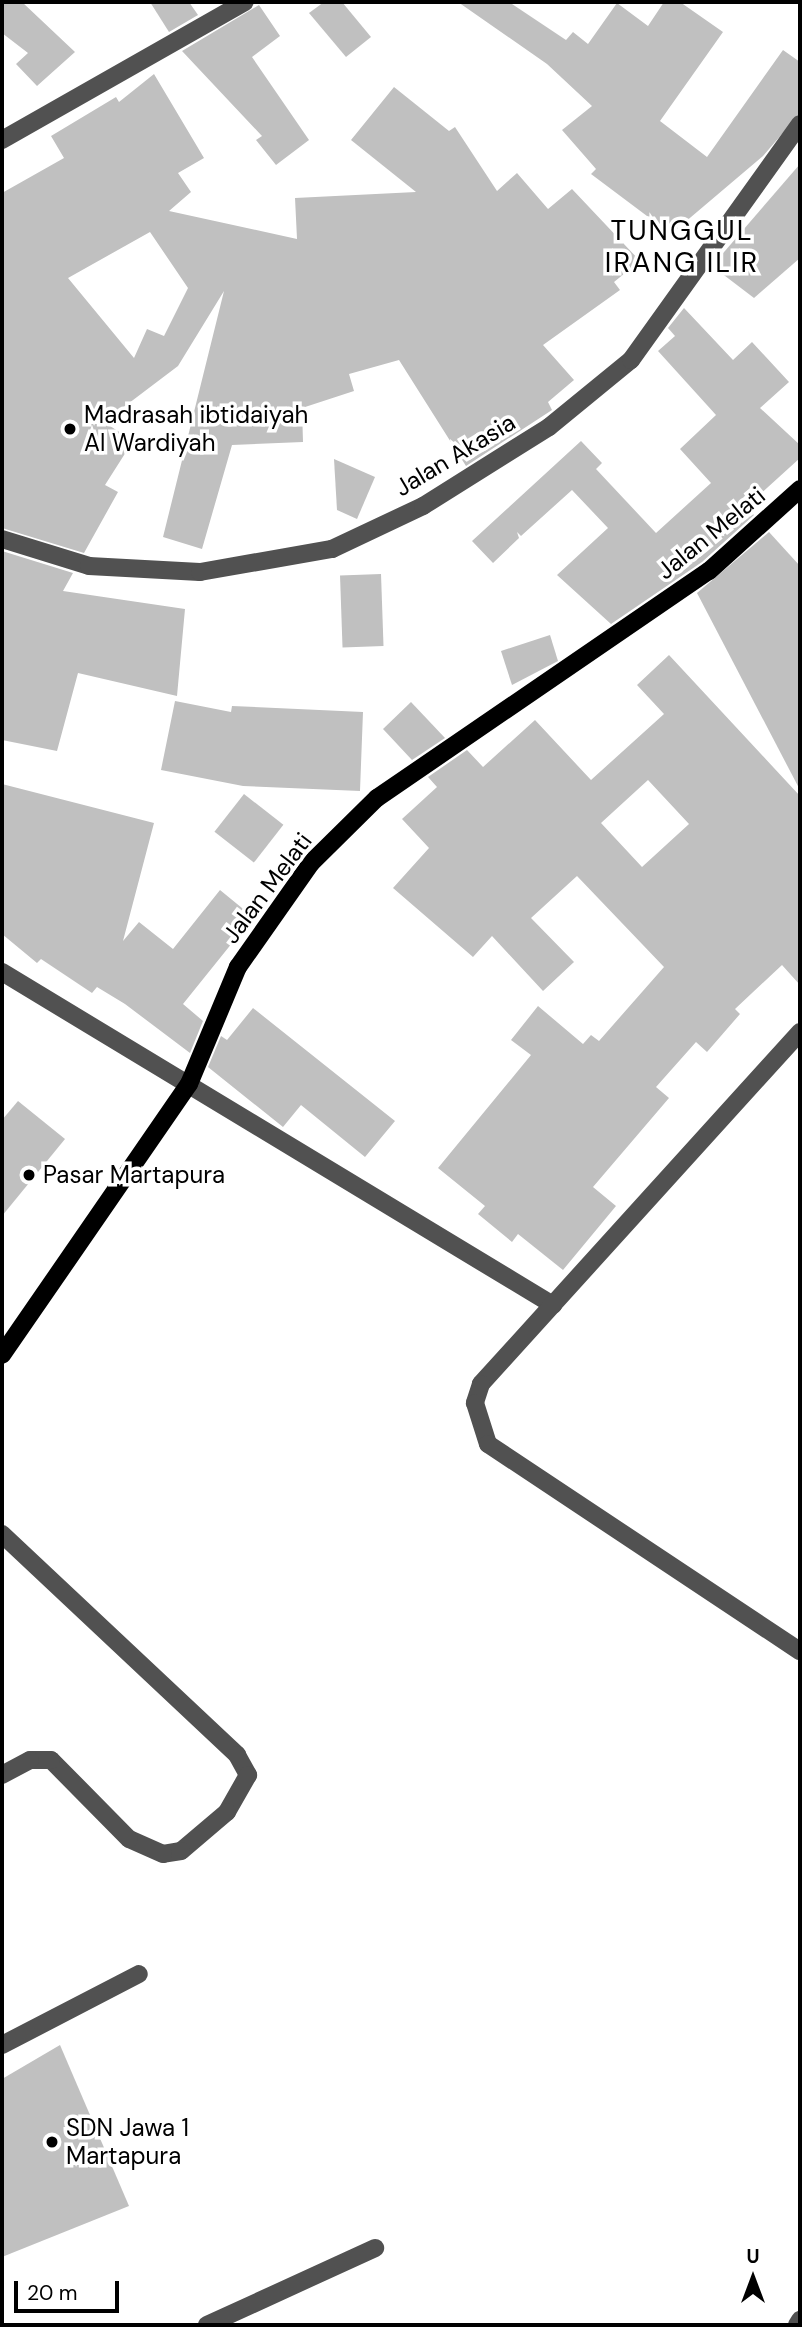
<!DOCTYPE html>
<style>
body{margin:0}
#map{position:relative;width:802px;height:2327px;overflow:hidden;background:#fff;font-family:"DM Sans",sans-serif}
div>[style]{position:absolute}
.building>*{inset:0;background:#c0c0c0;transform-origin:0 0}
.minor>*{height:18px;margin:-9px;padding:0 9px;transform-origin:9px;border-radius:9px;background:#515151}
.major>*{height:18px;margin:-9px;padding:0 9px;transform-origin:9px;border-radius:9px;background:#000}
.dots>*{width:19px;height:19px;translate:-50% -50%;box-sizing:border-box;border:4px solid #fff;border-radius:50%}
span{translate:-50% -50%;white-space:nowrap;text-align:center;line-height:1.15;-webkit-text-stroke:7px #fff;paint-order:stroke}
.poi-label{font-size:24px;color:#000}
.left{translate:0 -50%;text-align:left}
.street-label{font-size:24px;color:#000}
.quarter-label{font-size:28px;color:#000;letter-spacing:2px}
.frame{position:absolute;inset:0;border:4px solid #000;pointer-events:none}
.north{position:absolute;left:718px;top:2243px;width:70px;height:70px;-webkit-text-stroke:5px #fff;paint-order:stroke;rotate:0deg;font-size:19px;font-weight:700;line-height:28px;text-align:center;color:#000}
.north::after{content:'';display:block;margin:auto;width:24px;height:32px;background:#000;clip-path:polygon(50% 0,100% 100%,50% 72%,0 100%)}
.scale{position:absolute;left:14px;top:2281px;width:105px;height:32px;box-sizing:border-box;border:4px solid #000;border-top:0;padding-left:9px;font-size:21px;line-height:24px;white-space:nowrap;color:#000;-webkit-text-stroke:5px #fff;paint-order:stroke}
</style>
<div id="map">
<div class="building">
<i style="clip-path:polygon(2px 2px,22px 2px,75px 52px,37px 86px,16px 64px,28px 53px,2px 33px)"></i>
<i style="clip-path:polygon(150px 2px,189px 2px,198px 15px,169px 32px)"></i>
<i style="clip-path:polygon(324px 2px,342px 2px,371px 37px,346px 57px,309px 13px)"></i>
<i style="clip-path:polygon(458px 2px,509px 2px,566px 40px,573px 32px,588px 44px,617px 3px,648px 26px,664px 2px,680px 2px,723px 32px,660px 121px,707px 157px,783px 50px,800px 62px,800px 113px,763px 156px,671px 234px,591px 174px,596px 169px,562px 130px,592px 106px,547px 64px)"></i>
<i style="clip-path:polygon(259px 5px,280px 36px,252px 57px,309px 140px,276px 165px,256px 140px,262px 136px,182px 51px)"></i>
<i style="clip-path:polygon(evenodd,154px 74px,204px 158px,178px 173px,191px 192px,169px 211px,297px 239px,295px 198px,416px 192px,351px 140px,394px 87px,449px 131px,455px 127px,497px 191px,517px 173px,548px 209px,572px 189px,640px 261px,614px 282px,620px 290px,543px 345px,574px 380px,548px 402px,552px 410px,466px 466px,399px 360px,349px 374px,354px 391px,302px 408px,303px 442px,232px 445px,202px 549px,163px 537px,224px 291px,178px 366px,104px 422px,133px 441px,105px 485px,118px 492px,84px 553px,2px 528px,2px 193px,64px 158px,51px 136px,116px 97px,119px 102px,154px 74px,150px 232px,188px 288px,164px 336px,147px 329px,134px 358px,68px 278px,150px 232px)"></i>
<i style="clip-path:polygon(800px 164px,800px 258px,754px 298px,712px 266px)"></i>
<i style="clip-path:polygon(684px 308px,733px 360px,752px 342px,789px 382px,760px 408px,800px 445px,800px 458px,746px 507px,754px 515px,702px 562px,611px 624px,557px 575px,608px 528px,572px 490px,521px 536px,517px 532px,519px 538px,493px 563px,472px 541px,581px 441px,602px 463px,596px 469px,656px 533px,711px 483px,680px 449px,716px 415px,658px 351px,675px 336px,668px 328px)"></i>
<i style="clip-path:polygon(334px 459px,375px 477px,357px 519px,337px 510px)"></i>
<i style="clip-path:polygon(769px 532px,800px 566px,800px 790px,697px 593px)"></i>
<i style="clip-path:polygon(2px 551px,73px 573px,63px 591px,185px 609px,177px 696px,78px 673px,57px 751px,2px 740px)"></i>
<i style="left:381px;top:574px;width:72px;height:41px;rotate:88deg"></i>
<i style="clip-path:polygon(550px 635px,558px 661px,512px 685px,501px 651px)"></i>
<i style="clip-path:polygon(evenodd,669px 655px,800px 796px,800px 985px,782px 965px,735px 1009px,740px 1014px,707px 1052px,696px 1042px,656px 1087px,669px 1098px,593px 1187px,616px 1206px,563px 1270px,518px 1234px,512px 1242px,478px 1214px,485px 1206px,438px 1168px,531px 1055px,511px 1040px,538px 1006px,583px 1044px,591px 1035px,599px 1041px,664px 967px,577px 876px,531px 918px,574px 962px,543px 991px,492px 936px,473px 957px,393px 888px,429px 848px,402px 819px,437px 787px,428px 777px,467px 750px,483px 767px,535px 720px,591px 780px,664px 714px,637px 685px,669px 655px,648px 780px,689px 824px,642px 867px,601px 823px,648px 780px)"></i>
<i style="clip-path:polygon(175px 701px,231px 712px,232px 706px,363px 712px,360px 791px,243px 786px,161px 770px)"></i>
<i style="clip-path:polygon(411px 702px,445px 738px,412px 760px,383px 729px)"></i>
<i style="clip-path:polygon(2px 784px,154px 823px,123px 941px,139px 922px,173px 949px,220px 890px,253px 917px,183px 1004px,203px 1021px,190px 1053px,125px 1004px,97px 987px,92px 993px,41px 959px,37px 963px,2px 934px)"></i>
<i style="left:244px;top:794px;width:50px;height:48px;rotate:38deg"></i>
<i style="clip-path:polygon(253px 1008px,395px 1121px,365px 1157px,301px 1105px,283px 1127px,208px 1067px,221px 1036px,227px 1040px)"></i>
<i style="clip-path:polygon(18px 1101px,65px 1139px,2px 1216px,2px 1120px)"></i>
<i style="clip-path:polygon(60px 2045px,129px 2206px,2px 2257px,2px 2079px)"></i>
</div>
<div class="minor">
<i style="left:2px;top:140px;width:279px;rotate:-29.6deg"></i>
<i style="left:2px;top:539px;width:91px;rotate:17.2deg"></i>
<i style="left:89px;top:566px;width:111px;rotate:3.1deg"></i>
<i style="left:200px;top:572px;width:134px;rotate:-9.9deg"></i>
<i style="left:332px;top:549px;width:101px;rotate:-25.3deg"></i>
<i style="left:423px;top:506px;width:149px;rotate:-32.1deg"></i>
<i style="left:549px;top:427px;width:106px;rotate:-39.3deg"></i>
<i style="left:631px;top:360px;width:290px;rotate:-54.4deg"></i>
<i style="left:2px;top:972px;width:644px;rotate:31.15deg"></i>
<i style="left:800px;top:1032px;width:475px;rotate:132.2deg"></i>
<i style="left:481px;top:1384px;width:20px;rotate:108deg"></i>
<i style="left:475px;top:1403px;width:43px;rotate:72.4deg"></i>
<i style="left:488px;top:1444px;width:374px;rotate:33.6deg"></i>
<i style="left:2px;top:1534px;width:323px;rotate:43.2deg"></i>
<i style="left:237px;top:1755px;width:23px;rotate:61deg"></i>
<i style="left:248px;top:1775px;width:43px;rotate:119.6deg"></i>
<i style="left:227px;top:1812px;width:60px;rotate:139.7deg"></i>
<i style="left:181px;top:1851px;width:18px;rotate:171deg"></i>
<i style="left:163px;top:1854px;width:37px;rotate:-156deg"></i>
<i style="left:129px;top:1839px;width:111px;rotate:-134.6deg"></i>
<i style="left:51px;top:1760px;width:21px;rotate:180deg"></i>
<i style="left:30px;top:1760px;width:32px;rotate:152deg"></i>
<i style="left:2px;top:2045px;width:154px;rotate:-27.4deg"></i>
<i style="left:207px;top:2325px;width:185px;rotate:-24.6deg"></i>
<i style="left:797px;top:2325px;width:6px;rotate:-59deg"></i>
</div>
<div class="major">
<i style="left:2px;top:1355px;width:329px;rotate:-55.4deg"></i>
<i style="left:189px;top:1084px;width:127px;rotate:-67.3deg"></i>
<i style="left:238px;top:967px;width:127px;rotate:-54.9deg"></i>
<i style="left:311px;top:863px;width:93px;rotate:-44.6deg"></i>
<i style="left:377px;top:798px;width:402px;rotate:-34.4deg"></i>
<i style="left:709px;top:571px;width:122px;rotate:-42deg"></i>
</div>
<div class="dots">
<i style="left:70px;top:429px;background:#000"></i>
<i style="left:29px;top:1175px;background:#000"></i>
<i style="left:52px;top:2142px;background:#000"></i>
</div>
<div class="poi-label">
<span class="left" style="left:84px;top:429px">Madrasah ibtidaiyah<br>Al Wardiyah</span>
<span class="left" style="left:43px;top:1175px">Pasar Martapura</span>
<span class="left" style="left:66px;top:2142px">SDN Jawa 1<br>Martapura</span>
</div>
<div class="street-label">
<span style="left:455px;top:455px;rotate:-31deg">Jalan Akasia</span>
<span style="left:711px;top:533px;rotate:-39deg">Jalan Melati</span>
<span style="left:267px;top:888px;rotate:-53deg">Jalan Melati</span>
</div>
<div class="quarter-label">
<span style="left:682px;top:247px">TUNGGUL<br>IRANG ILIR</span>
</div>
<div class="frame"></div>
<div class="north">U</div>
<div class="scale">20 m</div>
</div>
